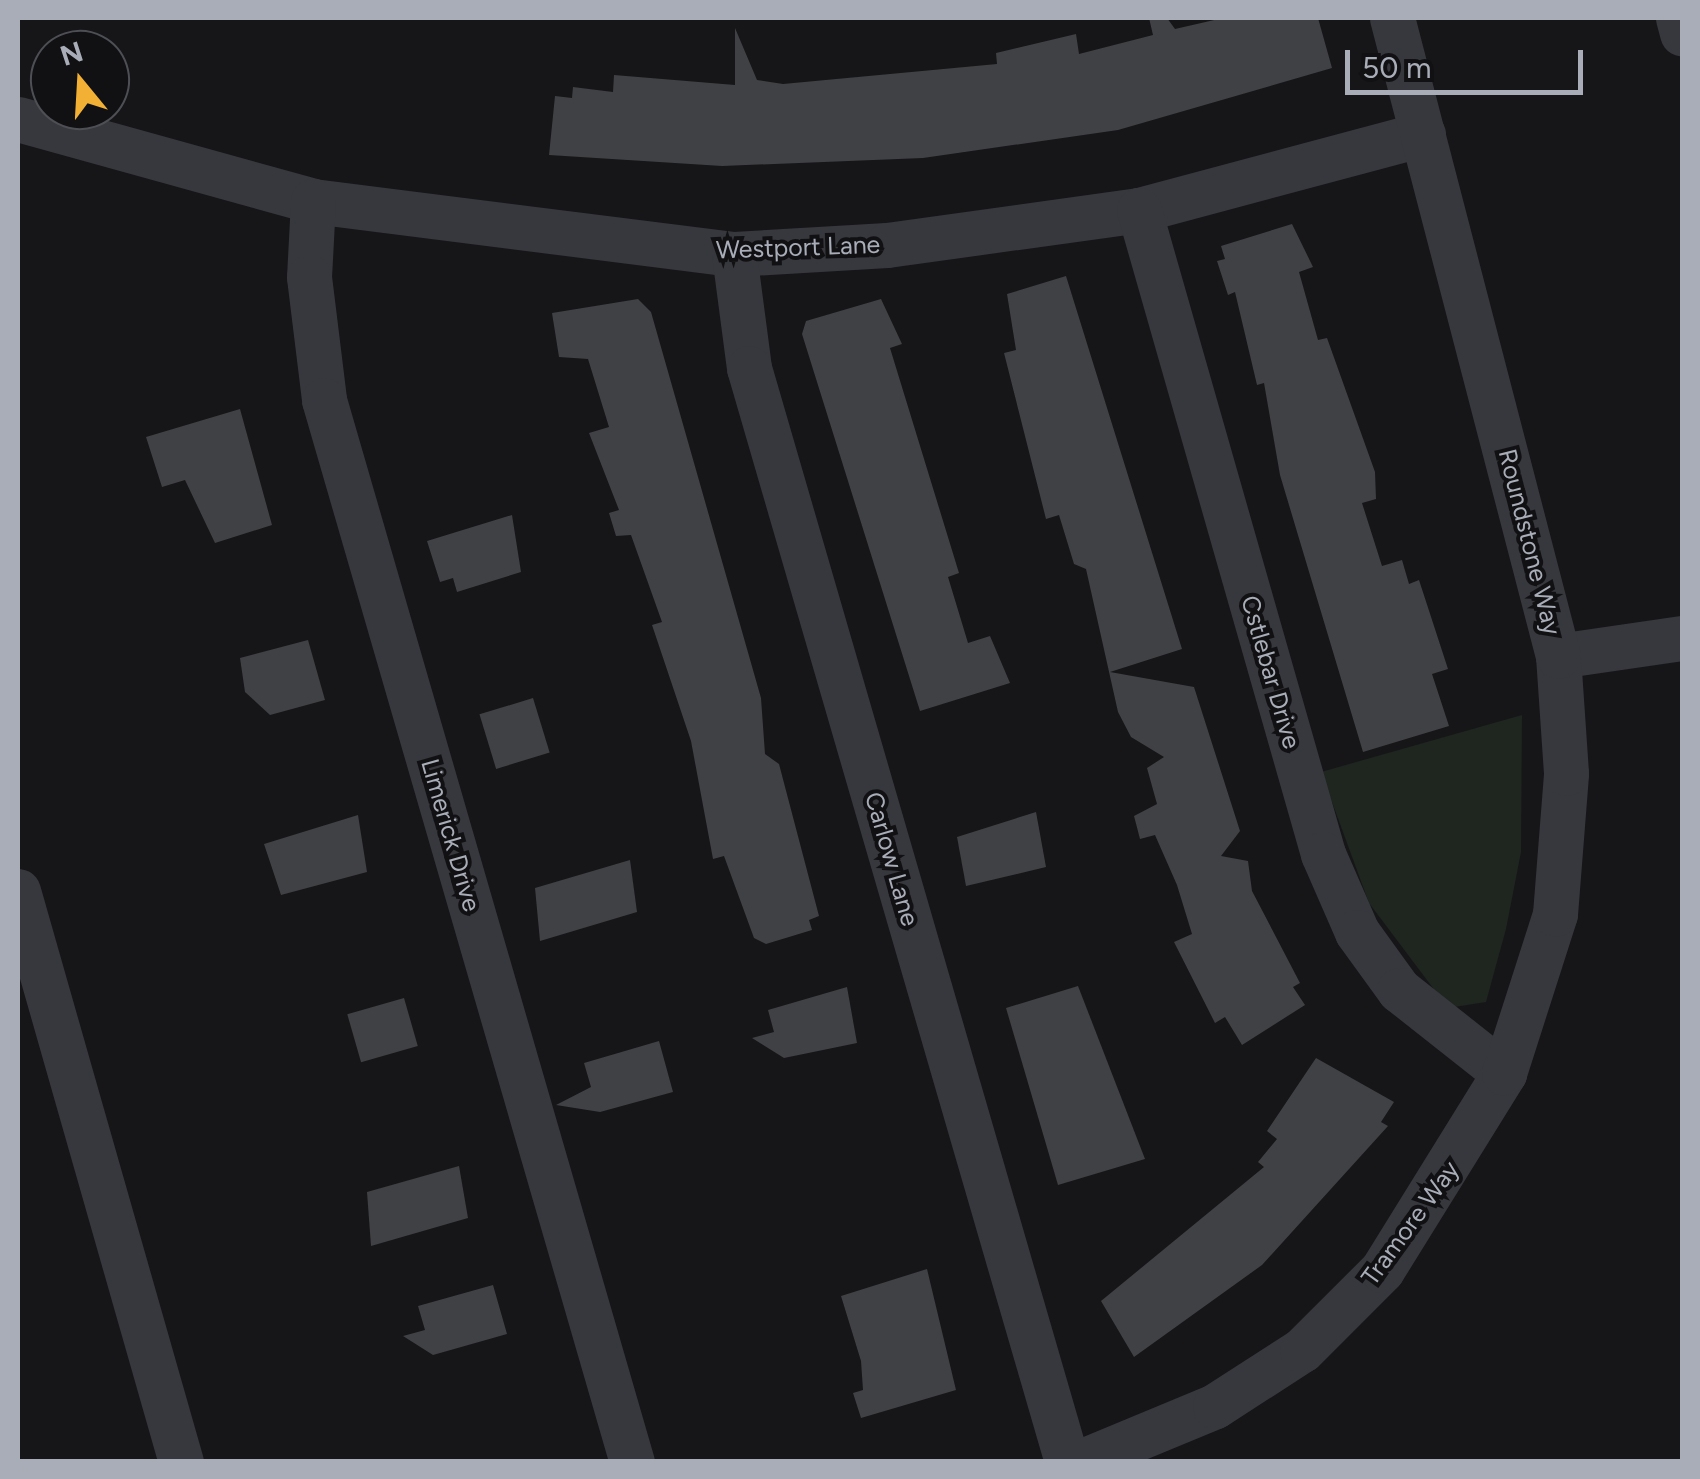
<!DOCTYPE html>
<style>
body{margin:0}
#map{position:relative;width:1700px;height:1479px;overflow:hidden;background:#161618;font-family:Figtree,sans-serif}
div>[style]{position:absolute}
.green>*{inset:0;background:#1e261f}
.building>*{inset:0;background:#404145;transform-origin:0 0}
.minor>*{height:45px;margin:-22.5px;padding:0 22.5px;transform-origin:22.5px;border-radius:22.5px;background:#37383d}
span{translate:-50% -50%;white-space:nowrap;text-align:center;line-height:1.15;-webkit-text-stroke:8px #111113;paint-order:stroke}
.street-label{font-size:25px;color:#a8adb8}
.frame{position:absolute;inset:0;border:20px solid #a8adb8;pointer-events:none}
.north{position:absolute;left:30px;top:30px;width:100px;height:100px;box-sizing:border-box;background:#111113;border:2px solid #4d4f55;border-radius:50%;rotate:342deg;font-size:28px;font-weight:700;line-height:40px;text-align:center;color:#a8adb8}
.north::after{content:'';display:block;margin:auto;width:35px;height:45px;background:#f2b134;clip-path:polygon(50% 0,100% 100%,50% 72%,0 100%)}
.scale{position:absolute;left:1345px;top:50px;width:238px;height:45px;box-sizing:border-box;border:5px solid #a8adb8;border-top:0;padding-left:12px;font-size:30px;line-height:35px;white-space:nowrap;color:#a8adb8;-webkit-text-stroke:8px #111113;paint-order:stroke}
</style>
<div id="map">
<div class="green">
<i style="clip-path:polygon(1522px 715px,1521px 852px,1506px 929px,1486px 1002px,1448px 1008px,1369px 903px,1321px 772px)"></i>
</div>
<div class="building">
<i style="clip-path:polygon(1149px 18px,1167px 18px,1175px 29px,1223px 18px,1318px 18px,1332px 68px,1118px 130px,923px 158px,722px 166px,549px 155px,555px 96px,572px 98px,573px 87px,613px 92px,614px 75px,735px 85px,735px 28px,757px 80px,783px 84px,997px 64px,996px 53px,1076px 34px,1079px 54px,1153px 35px)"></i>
<i style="clip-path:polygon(1292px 224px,1313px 267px,1299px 272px,1318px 340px,1327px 338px,1375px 472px,1376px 499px,1362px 503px,1382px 566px,1402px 560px,1409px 584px,1419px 580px,1448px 669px,1432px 674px,1449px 726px,1363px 752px,1280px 475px,1264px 383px,1257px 385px,1235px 292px,1228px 295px,1217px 261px,1225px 259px,1221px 246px)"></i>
<i style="clip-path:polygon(1066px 276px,1182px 649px,1110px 672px,1194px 687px,1240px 831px,1221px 856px,1248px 861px,1252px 891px,1300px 983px,1293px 987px,1305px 1005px,1242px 1045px,1225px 1017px,1215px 1023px,1174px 942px,1192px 934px,1177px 885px,1155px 835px,1140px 839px,1134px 816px,1157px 804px,1147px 768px,1164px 757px,1131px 737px,1118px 712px,1086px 569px,1074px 564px,1059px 515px,1046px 519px,1004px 353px,1016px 350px,1007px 294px)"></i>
<i style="clip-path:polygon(638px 299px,651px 312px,761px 698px,765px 754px,779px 764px,819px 916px,809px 920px,812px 930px,766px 944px,754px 938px,724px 856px,713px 859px,691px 741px,652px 625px,662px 622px,631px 535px,616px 536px,609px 513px,619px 510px,589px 433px,609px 427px,588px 359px,559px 357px,552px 313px)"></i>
<i style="clip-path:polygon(881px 299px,902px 344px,890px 348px,959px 573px,948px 577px,968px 643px,990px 636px,1010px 683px,920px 711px,802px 334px,806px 321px)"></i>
<i style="clip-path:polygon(240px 409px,272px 525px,215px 543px,185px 480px,162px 487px,146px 437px)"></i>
<i style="clip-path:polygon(512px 515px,521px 572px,457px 592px,453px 578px,440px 582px,427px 541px)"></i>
<i style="clip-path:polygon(308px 640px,325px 700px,270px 715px,245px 692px,240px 658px)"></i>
<i style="left:533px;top:698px;width:57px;height:56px;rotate:73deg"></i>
<i style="clip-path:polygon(1036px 812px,1046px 867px,966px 886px,957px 837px)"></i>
<i style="clip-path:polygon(358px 815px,367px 872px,281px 895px,264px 844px)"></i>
<i style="clip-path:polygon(630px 860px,637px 912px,540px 941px,535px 888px)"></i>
<i style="clip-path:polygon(1078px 986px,1145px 1159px,1058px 1185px,1006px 1008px)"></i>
<i style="clip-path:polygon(847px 987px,857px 1043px,784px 1058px,752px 1038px,774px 1032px,768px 1010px)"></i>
<i style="left:404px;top:998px;width:50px;height:59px;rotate:74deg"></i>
<i style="clip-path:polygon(659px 1041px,673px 1092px,600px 1112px,556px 1105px,591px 1087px,584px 1063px)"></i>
<i style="clip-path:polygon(1316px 1058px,1394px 1102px,1381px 1122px,1388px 1126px,1262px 1265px,1134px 1357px,1101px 1301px,1264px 1167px,1258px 1162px,1277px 1139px,1267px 1131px)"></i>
<i style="clip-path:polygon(459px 1166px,468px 1218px,371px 1246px,367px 1192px)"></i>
<i style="clip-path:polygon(927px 1269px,956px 1390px,861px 1418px,853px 1393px,863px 1390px,861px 1361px,841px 1296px)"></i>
<i style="clip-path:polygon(493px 1285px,507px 1334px,433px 1355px,403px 1336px,425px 1330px,418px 1306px)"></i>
</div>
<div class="minor">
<i style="left:1678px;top:18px;width:16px;rotate:75deg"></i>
<i style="left:18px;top:119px;width:306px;rotate:15.5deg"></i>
<i style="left:313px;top:201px;width:424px;rotate:7.2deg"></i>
<i style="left:734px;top:254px;width:153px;rotate:-3.4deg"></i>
<i style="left:887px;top:245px;width:254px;rotate:-7.9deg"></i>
<i style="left:1139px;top:210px;width:294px;rotate:-15deg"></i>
<i style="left:313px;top:201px;width:76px;rotate:93deg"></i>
<i style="left:309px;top:277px;width:124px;rotate:83deg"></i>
<i style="left:324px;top:400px;width:1106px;rotate:73.83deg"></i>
<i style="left:1139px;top:210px;width:670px;rotate:74.05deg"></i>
<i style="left:1323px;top:854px;width:85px;rotate:66.4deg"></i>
<i style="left:1357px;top:932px;width:72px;rotate:54.1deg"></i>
<i style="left:1399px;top:990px;width:134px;rotate:38.3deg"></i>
<i style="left:734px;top:254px;width:115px;rotate:82.5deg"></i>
<i style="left:749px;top:368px;width:1139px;rotate:73.79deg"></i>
<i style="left:1558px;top:656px;width:125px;rotate:-8.3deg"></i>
<i style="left:18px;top:891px;width:594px;rotate:74.07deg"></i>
<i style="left:1080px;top:1462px;width:146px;rotate:-22.5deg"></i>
<i style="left:1215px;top:1406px;width:103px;rotate:-32.8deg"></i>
<i style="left:1302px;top:1350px;width:113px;rotate:-45deg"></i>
<i style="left:1382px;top:1270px;width:232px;rotate:-58.2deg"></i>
<i style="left:1504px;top:1073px;width:167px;rotate:-72.2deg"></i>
<i style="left:1555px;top:914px;width:141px;rotate:-85.5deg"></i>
<i style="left:1566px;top:773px;width:117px;rotate:-93.9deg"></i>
<i style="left:1558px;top:656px;width:659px;rotate:-104.58deg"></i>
</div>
<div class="street-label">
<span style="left:798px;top:247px;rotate:-2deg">Westport Lane</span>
<span style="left:1530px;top:542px;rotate:76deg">Roundstone Way</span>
<span style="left:1271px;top:672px;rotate:74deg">Cstlebar Drive</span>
<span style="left:451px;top:835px;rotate:74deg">Limerick Drive</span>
<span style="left:892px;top:859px;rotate:74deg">Carlow Lane</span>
<span style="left:1410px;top:1223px;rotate:-54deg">Tramore Way</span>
</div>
<div class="frame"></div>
<div class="north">N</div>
<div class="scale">50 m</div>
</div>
